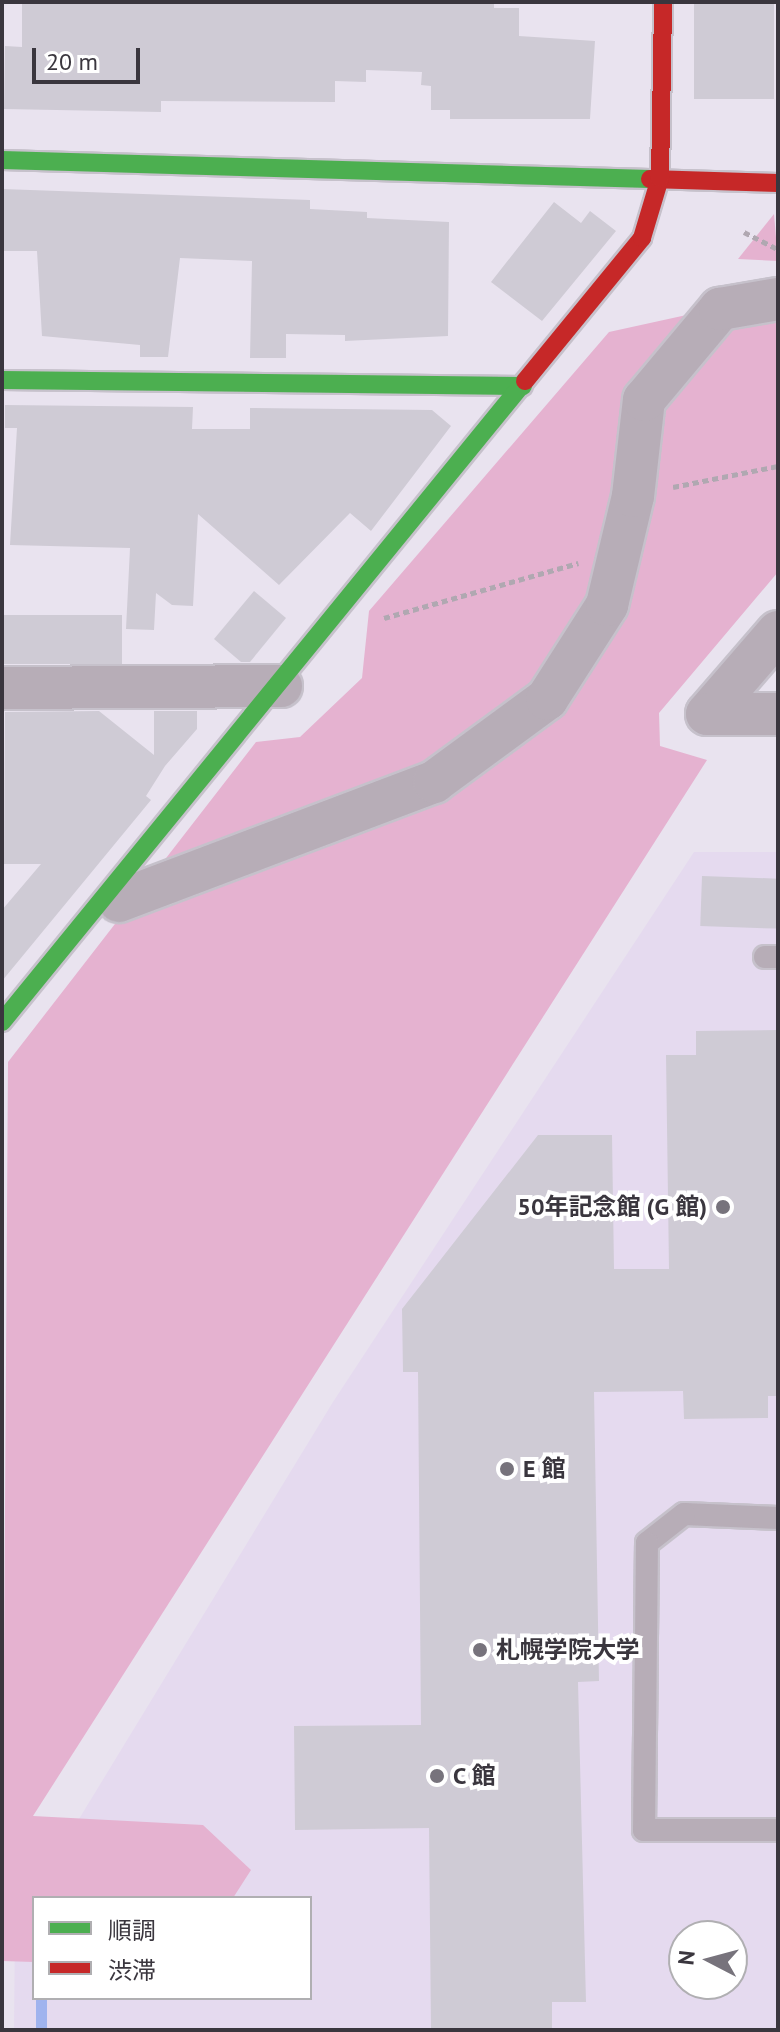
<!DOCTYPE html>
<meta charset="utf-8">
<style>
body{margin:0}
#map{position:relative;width:780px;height:2032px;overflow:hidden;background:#e9e3ef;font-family:"PT Sans","Noto Sans JP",sans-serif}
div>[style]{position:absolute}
.built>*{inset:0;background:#e5daef}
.forest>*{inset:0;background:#e5b2d0}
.stream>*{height:11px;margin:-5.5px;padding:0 5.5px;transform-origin:5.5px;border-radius:5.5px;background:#a0b3ee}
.building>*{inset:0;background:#cfcbd5;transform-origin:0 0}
.path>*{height:5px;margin-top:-2.5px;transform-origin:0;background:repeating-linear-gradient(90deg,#b0a8b1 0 6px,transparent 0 10px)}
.roads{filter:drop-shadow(2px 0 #c6c1cb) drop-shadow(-2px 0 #c6c1cb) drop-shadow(0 2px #c6c1cb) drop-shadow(0 -2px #c6c1cb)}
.lane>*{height:22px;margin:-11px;padding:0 11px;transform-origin:11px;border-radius:11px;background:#b7adb7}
.street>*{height:42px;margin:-21px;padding:0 21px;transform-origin:21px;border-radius:21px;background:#b7adb7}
.fast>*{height:18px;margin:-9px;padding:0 9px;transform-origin:9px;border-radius:9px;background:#4caf50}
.jam>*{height:18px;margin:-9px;padding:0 9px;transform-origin:9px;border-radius:9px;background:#c62828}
.dots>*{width:22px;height:22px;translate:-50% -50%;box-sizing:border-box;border:4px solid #fff;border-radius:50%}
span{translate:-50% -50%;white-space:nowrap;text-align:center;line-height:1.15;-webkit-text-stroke:8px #fff;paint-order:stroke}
.poi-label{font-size:24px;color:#3a363e;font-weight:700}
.right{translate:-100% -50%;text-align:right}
.left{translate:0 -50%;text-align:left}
.frame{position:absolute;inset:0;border:4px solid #3a363e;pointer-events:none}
.legend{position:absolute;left:32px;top:1896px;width:280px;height:104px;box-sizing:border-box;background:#fff;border:2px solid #b0afb2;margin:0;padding:10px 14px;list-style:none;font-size:24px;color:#3a363e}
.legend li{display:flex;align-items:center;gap:16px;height:40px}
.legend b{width:40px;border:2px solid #b0afb2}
.north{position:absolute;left:668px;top:1920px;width:80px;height:80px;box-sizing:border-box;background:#fff;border:2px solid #b0afb2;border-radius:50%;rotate:276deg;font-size:22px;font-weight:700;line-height:32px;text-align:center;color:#3a363e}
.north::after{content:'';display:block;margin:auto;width:28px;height:36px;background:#77737c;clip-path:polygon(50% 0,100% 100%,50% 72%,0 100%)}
.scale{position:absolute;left:32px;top:48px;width:108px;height:36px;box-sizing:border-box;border:4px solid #3a363e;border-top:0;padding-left:10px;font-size:24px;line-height:28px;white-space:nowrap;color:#3a363e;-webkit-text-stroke:6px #fff;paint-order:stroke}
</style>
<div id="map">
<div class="built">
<i style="clip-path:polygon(evenodd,694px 852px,778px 852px,778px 2030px,14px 2030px,15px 1924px,333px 1402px,694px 852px,34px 1898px,310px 1898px,310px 1998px,34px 1998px,34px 1898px,694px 852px,684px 1936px,732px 1936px,732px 1984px,684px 1984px,684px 1936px)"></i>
</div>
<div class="forest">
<i style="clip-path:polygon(774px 214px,778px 261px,738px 259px)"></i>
<i style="clip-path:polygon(778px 295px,778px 572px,659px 713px,660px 746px,707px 760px,33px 1816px,203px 1825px,251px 1870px,233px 1898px,34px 1898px,34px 1962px,2px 1961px,8px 1062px,256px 742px,300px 737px,362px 678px,369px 611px,609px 332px)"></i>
</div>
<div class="stream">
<i style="left:41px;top:2030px;width:32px;rotate:-90deg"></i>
</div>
<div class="building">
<i style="clip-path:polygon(22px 2px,494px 2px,494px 8px,519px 8px,519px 36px,595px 41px,590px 119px,450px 119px,450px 110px,431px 110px,431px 86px,421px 85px,422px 72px,366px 70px,366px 82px,335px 81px,335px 102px,161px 101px,161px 112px,4px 109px,5px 46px,22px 47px)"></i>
<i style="left:694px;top:2px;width:80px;height:97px"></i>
<i style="clip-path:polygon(2px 189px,310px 200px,310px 209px,367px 212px,367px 218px,449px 222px,448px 336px,345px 341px,345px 335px,286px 334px,286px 358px,250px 358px,252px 261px,180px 258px,168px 357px,140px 357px,140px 345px,42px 336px,37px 251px,2px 251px)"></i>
<i style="clip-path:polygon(554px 202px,581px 223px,590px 211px,616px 231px,542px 321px,491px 282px)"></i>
<i style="clip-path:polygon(5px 405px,193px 407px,192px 429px,250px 429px,250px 408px,432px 410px,451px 426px,371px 531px,350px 513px,279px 585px,198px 514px,193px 606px,172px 605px,156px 593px,154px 630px,126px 629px,130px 548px,10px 545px,17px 428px,5px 428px)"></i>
<i style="clip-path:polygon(254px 591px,286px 618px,250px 662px,241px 662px,214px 639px)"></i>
<i style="left:2px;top:615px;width:120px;height:49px"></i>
<i style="clip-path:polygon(99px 711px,154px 755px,154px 711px,197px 711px,197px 729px,165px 766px,146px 796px,151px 800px,2px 981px,2px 910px,41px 864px,4px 864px,5px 712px)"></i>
<i style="left:702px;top:876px;width:76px;height:50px;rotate:2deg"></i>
<i style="clip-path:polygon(778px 1030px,778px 1396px,768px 1396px,768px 1418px,684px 1419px,683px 1391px,594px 1392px,599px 1681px,578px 1682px,586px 2002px,552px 2002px,552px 2030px,431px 2030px,429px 1828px,295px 1830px,294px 1726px,421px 1725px,418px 1372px,403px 1372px,402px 1309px,538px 1135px,612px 1135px,614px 1269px,669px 1269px,666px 1055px,696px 1055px,696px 1031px)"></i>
</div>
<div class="path">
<i style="left:744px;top:232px;width:38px;rotate:27deg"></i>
<i style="left:673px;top:487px;width:107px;rotate:-11.3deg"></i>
<i style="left:384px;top:618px;width:202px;rotate:-15.8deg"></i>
</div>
<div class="roads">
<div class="lane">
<i style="left:765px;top:957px;width:13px"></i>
<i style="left:778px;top:1518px;width:94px;rotate:-177.6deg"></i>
<i style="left:684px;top:1514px;width:47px;rotate:141.9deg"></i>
<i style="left:647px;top:1543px;width:287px;rotate:90.6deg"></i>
<i style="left:644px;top:1830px;width:134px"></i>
</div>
<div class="street">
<i style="left:778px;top:632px;width:108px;rotate:130.9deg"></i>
<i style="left:707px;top:714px;width:71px"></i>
<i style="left:2px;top:688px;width:279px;rotate:-0.4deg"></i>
<i style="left:119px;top:901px;width:337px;rotate:-20.7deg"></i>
<i style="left:434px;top:782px;width:140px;rotate:-36.3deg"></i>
<i style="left:547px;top:699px;width:112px;rotate:-57.4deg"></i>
<i style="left:607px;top:605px;width:112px;rotate:-76.6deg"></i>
<i style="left:633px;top:496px;width:97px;rotate:-83.5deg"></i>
<i style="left:644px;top:400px;width:119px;rotate:-50.1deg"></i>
<i style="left:720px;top:309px;width:59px;rotate:-9.8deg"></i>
</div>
<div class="fast">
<i style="left:2px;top:160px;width:648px;rotate:1.68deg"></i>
<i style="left:2px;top:380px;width:521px;rotate:0.66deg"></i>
<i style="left:2px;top:1022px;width:827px;rotate:-50.79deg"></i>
</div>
<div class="jam">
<i style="left:650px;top:179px;width:128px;rotate:1.8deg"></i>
<i style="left:525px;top:381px;width:185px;rotate:-50.7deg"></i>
<i style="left:642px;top:238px;width:63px;rotate:-73.3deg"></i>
<i style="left:660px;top:178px;width:176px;rotate:-89deg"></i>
</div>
</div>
<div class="dots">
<i style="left:723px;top:1207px;background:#77737c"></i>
<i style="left:507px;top:1469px;background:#77737c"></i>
<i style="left:480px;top:1650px;background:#77737c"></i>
<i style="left:437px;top:1776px;background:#77737c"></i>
</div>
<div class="poi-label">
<span class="right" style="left:707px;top:1207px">50年記念館 (G 館)</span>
<span class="left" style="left:523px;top:1469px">E 館</span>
<span class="left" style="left:496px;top:1650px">札幌学院大学</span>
<span class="left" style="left:453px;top:1776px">C 館</span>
</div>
<div class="frame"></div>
<ul class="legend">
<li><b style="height:10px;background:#4caf50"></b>順調</li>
<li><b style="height:10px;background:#c62828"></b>渋滞</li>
</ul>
<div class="north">N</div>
<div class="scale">20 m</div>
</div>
